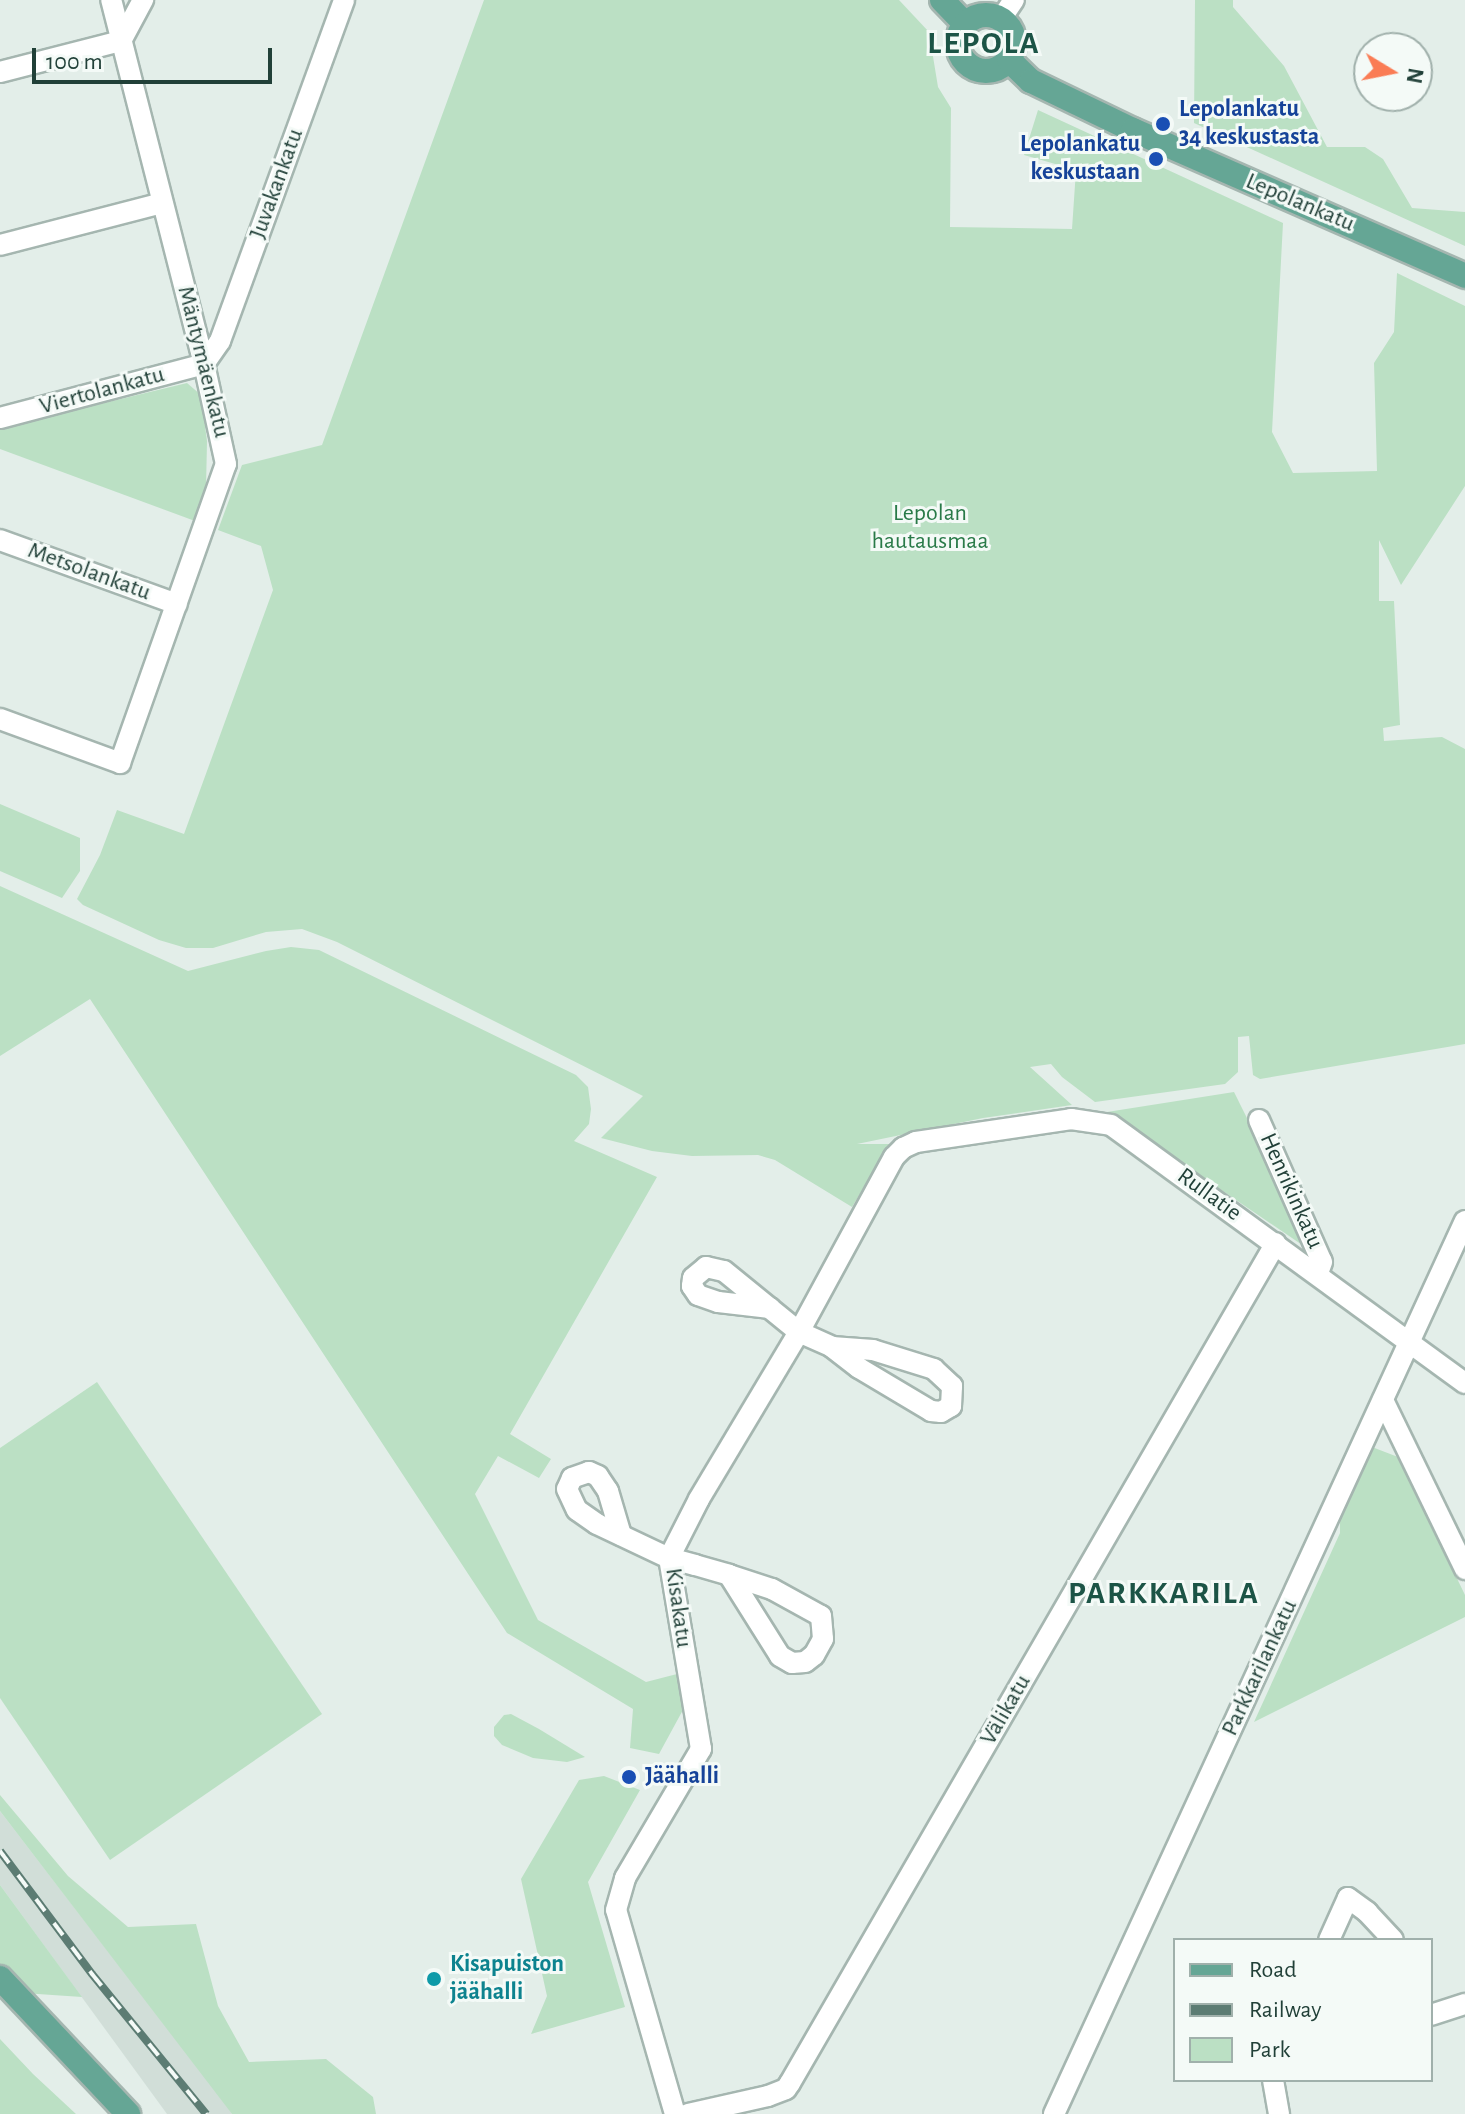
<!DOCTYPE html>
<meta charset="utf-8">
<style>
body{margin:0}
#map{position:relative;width:1465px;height:2114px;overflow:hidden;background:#e3eee9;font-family:"Alegreya Sans",sans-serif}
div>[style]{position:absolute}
.built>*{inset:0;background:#d1ded8}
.green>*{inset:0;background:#bbe0c4}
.roads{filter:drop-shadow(2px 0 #a5b6b0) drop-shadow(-2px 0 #a5b6b0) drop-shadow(0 2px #a5b6b0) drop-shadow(0 -2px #a5b6b0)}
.minor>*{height:20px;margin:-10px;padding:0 10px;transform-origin:10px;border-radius:10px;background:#fff}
.major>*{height:24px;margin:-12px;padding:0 12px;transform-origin:12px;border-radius:12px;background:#65a695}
.major>.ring{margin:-12px;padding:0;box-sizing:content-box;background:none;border:24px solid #65a695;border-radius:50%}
.rail>*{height:8px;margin-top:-4px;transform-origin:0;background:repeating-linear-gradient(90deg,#f4faf7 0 15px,#5c7c73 0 30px);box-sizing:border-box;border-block:2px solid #5c7c73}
.dots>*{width:22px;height:22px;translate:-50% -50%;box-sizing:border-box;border:4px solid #f4faf7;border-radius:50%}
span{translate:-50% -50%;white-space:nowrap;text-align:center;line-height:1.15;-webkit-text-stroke:6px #f4faf7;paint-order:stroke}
.transit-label{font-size:24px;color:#164399;font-weight:700}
.left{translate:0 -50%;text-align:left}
.right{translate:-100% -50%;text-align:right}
.street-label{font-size:24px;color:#214038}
.park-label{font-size:24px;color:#297a48}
.culture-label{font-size:24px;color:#0d838f;font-weight:700}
.district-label{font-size:32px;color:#1c5446;font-weight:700;letter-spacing:2px}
.legend{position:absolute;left:1173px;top:1938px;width:260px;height:144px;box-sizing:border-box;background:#f4faf7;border:2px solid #a0b0ab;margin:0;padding:10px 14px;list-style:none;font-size:24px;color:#214038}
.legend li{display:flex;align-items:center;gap:16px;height:40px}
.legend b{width:40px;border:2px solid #a0b0ab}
.north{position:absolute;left:1353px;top:32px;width:80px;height:80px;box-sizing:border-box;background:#f4faf7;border:2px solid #a0b0ab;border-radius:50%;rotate:100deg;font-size:22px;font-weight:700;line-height:32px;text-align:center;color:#214038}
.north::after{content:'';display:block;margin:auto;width:28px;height:36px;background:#fa7c55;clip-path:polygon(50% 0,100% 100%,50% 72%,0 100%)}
.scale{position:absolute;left:32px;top:48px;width:240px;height:36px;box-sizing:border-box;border:4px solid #214038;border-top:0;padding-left:10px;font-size:24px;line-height:28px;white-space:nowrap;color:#214038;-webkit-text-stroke:6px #f4faf7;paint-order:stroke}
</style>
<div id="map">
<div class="built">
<i style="clip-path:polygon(0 1811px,227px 2106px,232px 2114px,167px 2114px,0 1885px)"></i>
</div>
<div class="green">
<i style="clip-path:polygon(484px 0,899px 0,929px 32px,938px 87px,951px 108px,950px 227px,1072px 229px,1076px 170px,1024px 155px,1038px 110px,1283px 223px,1272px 432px,1293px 473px,1377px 471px,1374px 363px,1394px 332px,1397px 273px,1465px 306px,1465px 486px,1401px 585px,1379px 540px,1379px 601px,1394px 601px,1400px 725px,1383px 728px,1384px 741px,1442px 737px,1465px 749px,1465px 1044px,1260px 1079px,1253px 1075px,1249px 1036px,1238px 1037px,1238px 1072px,1225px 1084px,1095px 1102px,1062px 1077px,1051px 1064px,1030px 1067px,1072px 1105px,983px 1118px,857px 1144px,890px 1144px,852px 1207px,775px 1160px,758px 1155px,692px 1156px,652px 1151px,601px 1138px,643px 1096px,337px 942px,302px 929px,266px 932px,213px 948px,186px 948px,159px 940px,83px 905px,77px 899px,100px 855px,117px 810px,184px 834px,273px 590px,261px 546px,218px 530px,242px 465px,322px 445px)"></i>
<i style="clip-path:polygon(1195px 0,1233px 0,1233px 7px,1284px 66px,1327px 147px,1365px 147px,1383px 159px,1412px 208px,1465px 212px,1465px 246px,1194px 123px)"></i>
<i style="clip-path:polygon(187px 383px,201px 395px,207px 441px,206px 488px,195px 521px,0 449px,0 430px,9px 426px)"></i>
<i style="clip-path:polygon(0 804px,80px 838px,80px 871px,62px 898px,0 871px)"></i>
<i style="clip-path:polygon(0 886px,188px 971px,266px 951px,291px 947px,319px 950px,576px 1075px,588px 1087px,591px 1109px,589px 1124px,574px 1141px,657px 1177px,510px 1434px,551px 1459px,539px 1478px,498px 1456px,475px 1494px,538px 1620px,646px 1682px,677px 1674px,684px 1708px,659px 1754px,630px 1748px,633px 1709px,507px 1633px,90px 999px,0 1056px)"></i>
<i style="clip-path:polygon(1234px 1092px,1314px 1253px,1107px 1112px)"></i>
<i style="clip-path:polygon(97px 1382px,322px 1714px,110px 1860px,0 1698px,0 1448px)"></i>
<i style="clip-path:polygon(1372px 1447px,1398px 1457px,1465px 1595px,1465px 1617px,1254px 1722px,1340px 1533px,1340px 1515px)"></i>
<i style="clip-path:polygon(511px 1714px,539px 1729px,585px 1757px,567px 1762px,533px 1758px,502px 1745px,494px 1736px,494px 1727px,504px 1715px)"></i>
<i style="clip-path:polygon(604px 1776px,640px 1790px,588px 1882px,625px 2007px,531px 2034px,547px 1996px,521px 1879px,579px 1780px)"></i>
<i style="clip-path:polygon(0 1795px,68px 1876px,128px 1927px,196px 1924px,218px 2006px,249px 2062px,326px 2059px,373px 2097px,376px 2114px,232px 2114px,0 1811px)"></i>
<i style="clip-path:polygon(0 1885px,82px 1997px,23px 1993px,0 1965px)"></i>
<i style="clip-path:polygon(0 2039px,33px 2074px,76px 2114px,0 2114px)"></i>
</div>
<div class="roads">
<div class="minor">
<i style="left:1001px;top:19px;width:23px;rotate:-56deg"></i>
<i style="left:0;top:72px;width:125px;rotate:-14.4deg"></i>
<i style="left:121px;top:41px;width:47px;rotate:-61.8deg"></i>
<i style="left:0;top:245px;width:167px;rotate:-14.5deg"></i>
<i style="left:0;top:418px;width:211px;rotate:-14.8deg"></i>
<i style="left:204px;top:364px;width:28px;rotate:-55deg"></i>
<i style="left:220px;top:341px;width:363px;rotate:-70deg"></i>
<i style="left:0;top:540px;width:188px;rotate:19.9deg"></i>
<i style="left:0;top:719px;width:128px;rotate:20.1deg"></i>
<i style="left:120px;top:763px;width:317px;rotate:-70.5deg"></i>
<i style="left:226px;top:464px;width:102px;rotate:-102.4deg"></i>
<i style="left:204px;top:364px;width:376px;rotate:-104.3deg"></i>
<i style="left:1259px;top:1120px;width:155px;rotate:66.1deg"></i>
<i style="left:1322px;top:1262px;width:12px;rotate:110deg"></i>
<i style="left:770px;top:1308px;width:52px;rotate:-173.4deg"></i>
<i style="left:718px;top:1302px;width:21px;rotate:-161deg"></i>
<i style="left:698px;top:1295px;width:11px;rotate:-124deg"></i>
<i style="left:692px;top:1286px;width:8px;rotate:-83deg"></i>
<i style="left:693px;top:1278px;width:17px;rotate:-40deg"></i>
<i style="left:706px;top:1267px;width:18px;rotate:13deg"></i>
<i style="left:724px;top:1271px;width:97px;rotate:39.1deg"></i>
<i style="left:799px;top:1332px;width:36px;rotate:24deg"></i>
<i style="left:832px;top:1347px;width:34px;rotate:38deg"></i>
<i style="left:859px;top:1368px;width:84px;rotate:30.8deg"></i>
<i style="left:931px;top:1411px;width:10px;rotate:6deg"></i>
<i style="left:941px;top:1412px;width:12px;rotate:-31deg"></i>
<i style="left:951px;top:1406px;width:20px;rotate:-87deg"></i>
<i style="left:952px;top:1386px;width:25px;rotate:-137deg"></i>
<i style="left:934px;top:1369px;width:64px;rotate:-162.7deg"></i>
<i style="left:873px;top:1350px;width:41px;rotate:-175.8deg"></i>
<i style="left:1383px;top:1400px;width:188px;rotate:64.1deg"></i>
<i style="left:621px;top:1535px;width:46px;rotate:-106.5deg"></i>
<i style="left:608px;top:1491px;width:18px;rotate:-124deg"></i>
<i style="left:598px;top:1476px;width:10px;rotate:-156deg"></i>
<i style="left:589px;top:1472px;width:18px;rotate:161deg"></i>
<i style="left:572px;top:1478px;width:12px;rotate:114deg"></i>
<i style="left:567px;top:1489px;width:23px;rotate:65deg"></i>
<i style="left:577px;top:1510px;width:24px;rotate:35deg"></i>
<i style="left:597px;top:1524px;width:80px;rotate:25.3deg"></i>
<i style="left:669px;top:1558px;width:27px;rotate:15deg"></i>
<i style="left:695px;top:1565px;width:35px;rotate:16deg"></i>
<i style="left:729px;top:1575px;width:45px;rotate:18deg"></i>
<i style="left:772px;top:1589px;width:56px;rotate:28.9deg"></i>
<i style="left:821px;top:1616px;width:23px;rotate:85deg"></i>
<i style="left:823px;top:1639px;width:18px;rotate:119deg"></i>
<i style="left:814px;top:1655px;width:11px;rotate:142deg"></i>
<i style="left:805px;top:1662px;width:13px;rotate:176deg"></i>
<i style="left:792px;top:1663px;width:14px;rotate:-150deg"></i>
<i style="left:780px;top:1656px;width:96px;rotate:-122.2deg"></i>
<i style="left:1329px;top:1940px;width:46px;rotate:-65.7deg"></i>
<i style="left:1348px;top:1898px;width:24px;rotate:36deg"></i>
<i style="left:1367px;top:1912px;width:38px;rotate:47deg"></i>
<i style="left:1431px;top:2015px;width:36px;rotate:-18deg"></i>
<i style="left:1273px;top:2080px;width:35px;rotate:80deg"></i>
<i style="left:675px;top:2114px;width:212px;rotate:-106.1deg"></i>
<i style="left:616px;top:1910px;width:33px;rotate:-74deg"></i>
<i style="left:625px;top:1878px;width:150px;rotate:-59.5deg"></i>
<i style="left:701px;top:1749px;width:194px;rotate:-99.5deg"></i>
<i style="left:669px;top:1558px;width:66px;rotate:-63deg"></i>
<i style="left:699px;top:1499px;width:195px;rotate:-59.1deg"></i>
<i style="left:799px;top:1332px;width:199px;rotate:-61.5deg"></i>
<i style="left:894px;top:1157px;width:13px;rotate:-45deg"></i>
<i style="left:903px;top:1148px;width:14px;rotate:-25deg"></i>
<i style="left:916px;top:1142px;width:157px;rotate:-8.4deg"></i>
<i style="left:1071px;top:1119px;width:40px;rotate:8.5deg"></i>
<i style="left:1111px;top:1125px;width:438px;rotate:36.1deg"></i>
<i style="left:688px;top:2114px;width:82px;rotate:-12.7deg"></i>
<i style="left:768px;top:2096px;width:19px;rotate:-21deg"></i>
<i style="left:786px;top:2089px;width:7px;rotate:-56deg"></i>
<i style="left:790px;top:2083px;width:970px;rotate:-59.95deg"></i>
<i style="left:1054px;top:2114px;width:983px;rotate:-65.29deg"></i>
</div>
<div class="major">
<i style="left:942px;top:0;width:33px;rotate:46deg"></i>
<i class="ring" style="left:958px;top:15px;width:32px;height:32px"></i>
<i style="left:1009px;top:60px;width:30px;rotate:44deg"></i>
<i style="left:1031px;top:81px;width:113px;rotate:25.7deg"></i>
<i style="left:1133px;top:130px;width:363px;rotate:23.7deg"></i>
<i style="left:0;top:1978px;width:187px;rotate:46.7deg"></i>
</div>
</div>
<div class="rail">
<i style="left:0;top:1851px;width:154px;rotate:53.2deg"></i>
<i style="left:92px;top:1974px;width:181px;rotate:50.8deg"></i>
</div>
<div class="dots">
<i style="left:1163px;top:124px;background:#1a4fb4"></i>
<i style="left:1156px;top:159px;background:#1a4fb4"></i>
<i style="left:629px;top:1777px;background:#1a4fb4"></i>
<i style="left:434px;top:1979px;background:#0f9aa8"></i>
</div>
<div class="transit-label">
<span class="left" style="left:1179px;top:124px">Lepolankatu<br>34 keskustasta</span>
<span class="right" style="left:1140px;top:159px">Lepolankatu<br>keskustaan</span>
<span class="left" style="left:645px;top:1777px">Jäähalli</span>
</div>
<div class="street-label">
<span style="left:277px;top:184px;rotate:-70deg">Juvakankatu</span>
<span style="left:1300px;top:203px;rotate:23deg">Lepolankatu</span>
<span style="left:203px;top:362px;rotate:76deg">Mäntymäenkatu</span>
<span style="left:102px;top:391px;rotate:-15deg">Viertolankatu</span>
<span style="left:89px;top:572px;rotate:20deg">Metsolankatu</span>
<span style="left:1291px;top:1191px;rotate:66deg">Henrikinkatu</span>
<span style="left:1209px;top:1195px;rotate:36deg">Rullatie</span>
<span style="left:678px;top:1608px;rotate:82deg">Kisakatu</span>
<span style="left:1260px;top:1668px;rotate:-65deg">Parkkarilankatu</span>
<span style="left:1006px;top:1710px;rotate:-60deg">Välikatu</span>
</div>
<div class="park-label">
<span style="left:930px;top:528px">Lepolan<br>hautausmaa</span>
</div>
<div class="culture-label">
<span class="left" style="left:450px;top:1979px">Kisapuiston<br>jäähalli</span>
</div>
<div class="district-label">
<span style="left:984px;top:43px">LEPOLA</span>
<span style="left:1164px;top:1593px">PARKKARILA</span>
</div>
<ul class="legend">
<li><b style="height:10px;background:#65a695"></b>Road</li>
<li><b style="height:10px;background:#5c7c73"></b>Railway</li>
<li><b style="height:22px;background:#bbe0c4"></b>Park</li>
</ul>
<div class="north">N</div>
<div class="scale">100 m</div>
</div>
